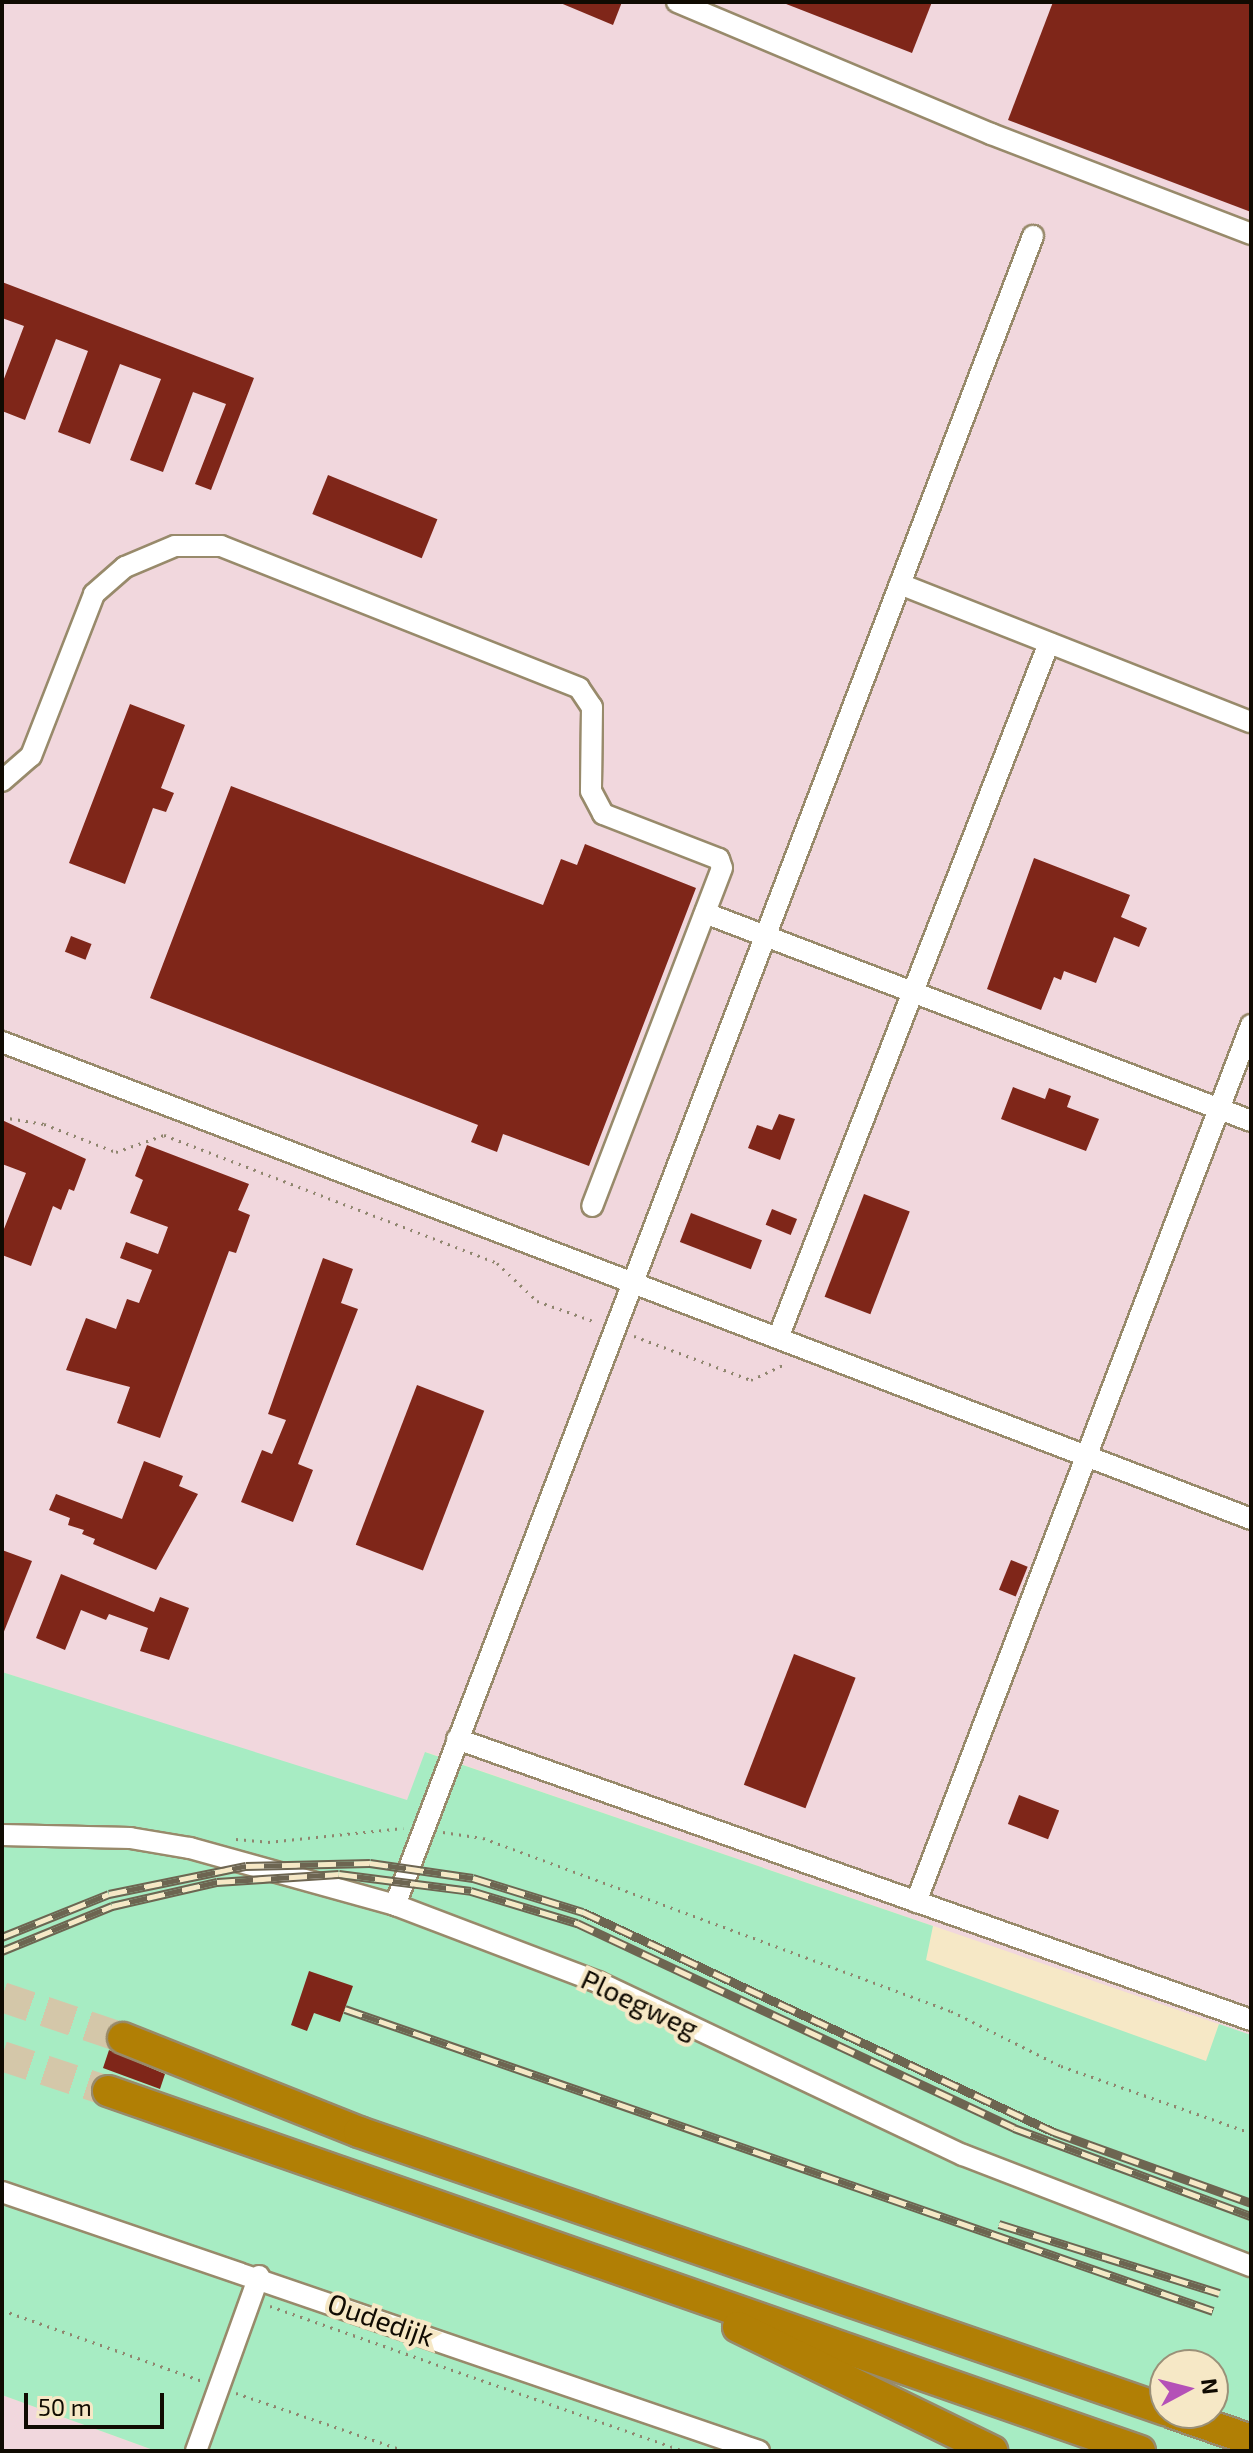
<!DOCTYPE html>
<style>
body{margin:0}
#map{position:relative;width:1253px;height:2453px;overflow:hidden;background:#f6e8c6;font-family:"Exo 2",sans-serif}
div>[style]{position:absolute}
.industrial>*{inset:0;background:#f1d7dd}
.green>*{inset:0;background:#a7ecc3}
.building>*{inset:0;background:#7f2619;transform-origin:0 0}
.highway-tunnel>*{height:30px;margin-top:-15px;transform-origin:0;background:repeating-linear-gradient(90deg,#d4c7a9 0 30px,transparent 0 45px)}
.path>*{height:3px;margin-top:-1.5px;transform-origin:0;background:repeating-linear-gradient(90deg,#8f856e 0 2px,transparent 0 8px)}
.roads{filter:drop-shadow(2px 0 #988a6b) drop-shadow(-2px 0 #988a6b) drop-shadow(0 2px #988a6b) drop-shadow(0 -2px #988a6b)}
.minor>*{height:20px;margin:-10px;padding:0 10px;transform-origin:10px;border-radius:10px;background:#fff}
.highway>*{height:30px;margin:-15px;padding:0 15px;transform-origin:15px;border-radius:15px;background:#b17f05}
.rail>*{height:9px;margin-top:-4.5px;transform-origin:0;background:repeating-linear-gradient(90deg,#f6e8c6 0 18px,#6d6551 0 36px);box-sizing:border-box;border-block:2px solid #6d6551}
span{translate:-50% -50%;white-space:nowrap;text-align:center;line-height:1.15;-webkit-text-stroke:8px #f6e8c6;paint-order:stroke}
.street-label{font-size:28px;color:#100b02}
.frame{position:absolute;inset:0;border:4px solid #100b02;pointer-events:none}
.north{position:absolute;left:1149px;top:2349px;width:80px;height:80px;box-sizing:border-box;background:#f6e8c6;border:2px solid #9a9078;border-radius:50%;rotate:83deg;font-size:22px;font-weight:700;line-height:32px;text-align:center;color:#100b02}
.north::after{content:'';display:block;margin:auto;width:28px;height:36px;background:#b451b7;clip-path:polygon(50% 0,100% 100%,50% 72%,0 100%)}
.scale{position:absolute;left:24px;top:2393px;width:140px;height:36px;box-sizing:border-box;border:4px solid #100b02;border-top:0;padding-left:10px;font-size:24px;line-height:28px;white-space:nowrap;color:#100b02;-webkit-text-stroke:6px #f6e8c6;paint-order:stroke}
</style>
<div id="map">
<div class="industrial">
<i style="clip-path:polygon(2px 2px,1251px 2px,1251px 2035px,426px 1752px,407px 1801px,2px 1672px)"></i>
<i style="clip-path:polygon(2px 2395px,156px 2451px,2px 2451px)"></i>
</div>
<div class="green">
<i style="clip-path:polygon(evenodd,2px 1672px,407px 1800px,425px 1752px,933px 1926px,926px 1960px,1206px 2061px,1219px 2024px,1251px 2035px,1251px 2451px,156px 2451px,2px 2395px,2px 1672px,1165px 2365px,1213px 2365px,1213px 2413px,1165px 2413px,1165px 2365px)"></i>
</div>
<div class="building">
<i style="clip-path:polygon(558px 2px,622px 2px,613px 25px)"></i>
<i style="clip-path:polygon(781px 2px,932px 2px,912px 53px)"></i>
<i style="clip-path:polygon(1053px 2px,1251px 2px,1251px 212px,1008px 120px)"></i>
<i style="clip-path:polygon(2px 282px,254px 378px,211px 490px,195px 484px,226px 404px,193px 392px,163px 472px,130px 460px,161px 379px,120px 364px,90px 444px,58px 432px,88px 351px,56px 339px,25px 420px,2px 411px,2px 384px,24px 326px,2px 318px)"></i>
<i style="left:328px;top:475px;width:118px;height:42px;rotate:22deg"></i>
<i style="clip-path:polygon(130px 704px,185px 725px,161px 788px,174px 793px,166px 812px,153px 808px,125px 884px,69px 863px)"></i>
<i style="clip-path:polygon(231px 786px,543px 905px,561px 859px,577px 865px,585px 844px,696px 888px,589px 1166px,503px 1134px,497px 1152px,471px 1142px,478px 1125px,150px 998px)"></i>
<i style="clip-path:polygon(1034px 858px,1130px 895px,1121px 917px,1147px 928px,1139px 947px,1114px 937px,1096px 983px,1064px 971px,1061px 980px,1054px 977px,1041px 1010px,987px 989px)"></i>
<i style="left:71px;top:936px;width:22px;height:17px;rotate:21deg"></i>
<i style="clip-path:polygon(1013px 1087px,1045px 1099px,1049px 1088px,1071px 1096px,1067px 1107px,1099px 1119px,1086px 1151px,1001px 1119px)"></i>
<i style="clip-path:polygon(779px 1114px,795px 1119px,780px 1160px,748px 1148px,757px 1125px,772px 1130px)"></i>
<i style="clip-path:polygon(2px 1120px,86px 1159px,74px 1191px,69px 1189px,61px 1210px,53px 1206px,31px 1266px,2px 1255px,2px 1234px,26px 1173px,2px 1164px)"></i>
<i style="clip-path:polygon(147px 1145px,249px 1184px,238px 1210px,250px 1215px,236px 1253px,229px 1251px,160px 1438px,117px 1423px,130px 1387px,66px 1370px,86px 1318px,116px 1329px,127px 1299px,139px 1303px,152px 1270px,120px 1258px,126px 1242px,158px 1254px,168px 1227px,130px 1213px,143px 1180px,135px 1176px)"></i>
<i style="left:864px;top:1194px;width:49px;height:110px;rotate:21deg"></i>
<i style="left:772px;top:1209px;width:27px;height:17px;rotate:22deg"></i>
<i style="left:691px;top:1213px;width:76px;height:31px;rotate:21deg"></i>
<i style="clip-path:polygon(323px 1258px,353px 1269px,341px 1303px,358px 1309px,298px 1464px,313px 1470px,293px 1522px,241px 1502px,262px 1450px,272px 1454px,286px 1420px,268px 1414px)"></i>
<i style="left:417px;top:1385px;width:72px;height:171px;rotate:21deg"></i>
<i style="clip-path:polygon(144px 1461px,183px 1476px,179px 1486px,198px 1494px,156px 1570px,93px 1544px,95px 1539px,82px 1534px,84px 1530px,68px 1525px,70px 1518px,49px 1510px,56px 1494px,122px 1519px)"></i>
<i style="clip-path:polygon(2px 1550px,32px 1561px,3px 1634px,2px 1634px)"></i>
<i style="left:1011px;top:1560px;width:18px;height:32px;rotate:22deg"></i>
<i style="clip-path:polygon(61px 1574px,154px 1612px,160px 1597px,189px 1608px,169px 1660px,140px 1651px,148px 1628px,109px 1614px,106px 1620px,81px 1610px,65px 1650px,36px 1638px)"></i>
<i style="left:794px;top:1654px;width:66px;height:140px;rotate:21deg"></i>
<i style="left:1019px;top:1795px;width:43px;height:31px;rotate:21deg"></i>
<i style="clip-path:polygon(309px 1971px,353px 1986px,340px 2022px,314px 2013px,307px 2031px,291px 2025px)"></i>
<i style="clip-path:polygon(109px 2050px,165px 2074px,160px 2089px,103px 2068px)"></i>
</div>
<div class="highway-tunnel">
<i style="left:2px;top:1997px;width:128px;rotate:18.7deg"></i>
<i style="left:2px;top:2056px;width:112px;rotate:18.3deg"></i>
</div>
<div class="path">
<i style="left:2px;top:1117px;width:43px;rotate:9.5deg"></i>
<i style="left:44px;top:1124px;width:77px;rotate:21.3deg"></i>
<i style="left:116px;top:1152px;width:51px;rotate:-19.5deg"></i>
<i style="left:164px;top:1135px;width:357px;rotate:21deg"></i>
<i style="left:497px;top:1263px;width:55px;rotate:43.5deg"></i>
<i style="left:537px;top:1301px;width:63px;rotate:19.6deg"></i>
<i style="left:634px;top:1336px;width:125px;rotate:20.6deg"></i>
<i style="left:751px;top:1380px;width:38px;rotate:-25deg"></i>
<i style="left:443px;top:1832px;width:40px;rotate:8.5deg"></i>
<i style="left:483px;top:1838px;width:499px;rotate:20.3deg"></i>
<i style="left:951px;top:2011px;width:123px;rotate:26.6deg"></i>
<i style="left:1061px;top:2066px;width:201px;rotate:19.4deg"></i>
<i style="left:236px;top:1839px;width:32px;rotate:5deg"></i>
<i style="left:268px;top:1842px;width:136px;rotate:-5.9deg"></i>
<i style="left:270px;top:2306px;width:439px;rotate:19.3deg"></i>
<i style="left:2px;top:2310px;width:212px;rotate:19.5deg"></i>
<i style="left:236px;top:2393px;width:179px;rotate:18.9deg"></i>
</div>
<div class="roads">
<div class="minor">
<i style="left:677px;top:2px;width:341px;rotate:22.8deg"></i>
<i style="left:991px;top:134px;width:279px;rotate:21deg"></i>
<i style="left:900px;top:584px;width:377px;rotate:21.5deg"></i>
<i style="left:2px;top:781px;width:38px;rotate:-41deg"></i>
<i style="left:31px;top:756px;width:174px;rotate:-68.7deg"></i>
<i style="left:94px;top:594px;width:41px;rotate:-41.1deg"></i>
<i style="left:125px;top:567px;width:54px;rotate:-22.8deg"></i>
<i style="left:175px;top:546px;width:46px"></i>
<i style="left:221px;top:546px;width:385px;rotate:21.6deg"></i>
<i style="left:579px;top:688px;width:23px;rotate:56deg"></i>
<i style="left:592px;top:707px;width:84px;rotate:90.7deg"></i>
<i style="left:591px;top:791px;width:26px;rotate:62deg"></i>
<i style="left:603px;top:814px;width:124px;rotate:21.2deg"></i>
<i style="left:719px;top:859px;width:9px;rotate:72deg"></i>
<i style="left:722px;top:868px;width:362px;rotate:111deg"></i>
<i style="left:705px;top:913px;width:584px;rotate:20.85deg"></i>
<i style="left:2px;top:1042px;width:1337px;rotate:20.9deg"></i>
<i style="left:778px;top:1338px;width:746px;rotate:-68.7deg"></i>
<i style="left:457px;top:1739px;width:842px;rotate:19.49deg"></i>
<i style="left:2px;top:1835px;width:128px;rotate:1.3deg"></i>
<i style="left:130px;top:1838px;width:61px;rotate:9.5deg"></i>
<i style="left:190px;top:1848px;width:213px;rotate:15.5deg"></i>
<i style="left:395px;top:1905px;width:217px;rotate:20.8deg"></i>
<i style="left:598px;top:1982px;width:404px;rotate:25.4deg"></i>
<i style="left:963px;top:2155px;width:309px;rotate:21.1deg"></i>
<i style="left:916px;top:1902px;width:939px;rotate:-69.09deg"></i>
<i style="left:395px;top:1905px;width:1787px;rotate:-69.08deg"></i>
<i style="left:2px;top:2192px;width:800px;rotate:18.89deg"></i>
<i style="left:196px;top:2451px;width:186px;rotate:-70.2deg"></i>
</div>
<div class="highway">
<i style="left:123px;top:2038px;width:254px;rotate:21.7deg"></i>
<i style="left:359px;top:2132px;width:853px;rotate:19.03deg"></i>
<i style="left:108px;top:2091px;width:1093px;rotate:19.23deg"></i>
<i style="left:738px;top:2327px;width:283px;rotate:26deg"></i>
<i style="left:1173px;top:2413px;width:83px;rotate:19.1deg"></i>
</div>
</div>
<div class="rail">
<i style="left:2px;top:1937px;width:115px;rotate:-21.9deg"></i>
<i style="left:109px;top:1894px;width:140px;rotate:-11.6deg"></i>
<i style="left:246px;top:1866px;width:124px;rotate:-1.4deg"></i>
<i style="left:370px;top:1863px;width:104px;rotate:8.3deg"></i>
<i style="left:473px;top:1878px;width:115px;rotate:17.2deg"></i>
<i style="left:583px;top:1912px;width:520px;rotate:25.04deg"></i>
<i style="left:1054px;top:2132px;width:209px;rotate:19.8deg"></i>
<i style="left:2px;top:1951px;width:119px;rotate:-22.2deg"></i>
<i style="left:112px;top:1906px;width:108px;rotate:-12.9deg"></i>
<i style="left:217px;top:1882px;width:122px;rotate:-3.8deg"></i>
<i style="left:339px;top:1874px;width:133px;rotate:7.3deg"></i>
<i style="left:471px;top:1891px;width:111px;rotate:16.8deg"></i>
<i style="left:577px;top:1923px;width:483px;rotate:25.1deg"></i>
<i style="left:1014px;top:2128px;width:253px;rotate:20.4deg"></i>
<i style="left:345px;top:2009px;width:919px;rotate:19.18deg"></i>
<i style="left:999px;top:2224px;width:231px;rotate:17.4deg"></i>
</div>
<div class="street-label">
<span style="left:640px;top:2003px;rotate:25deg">Ploegweg</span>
<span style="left:381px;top:2319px;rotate:19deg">Oudedijk</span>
</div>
<div class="frame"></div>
<div class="north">N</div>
<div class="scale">50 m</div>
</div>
